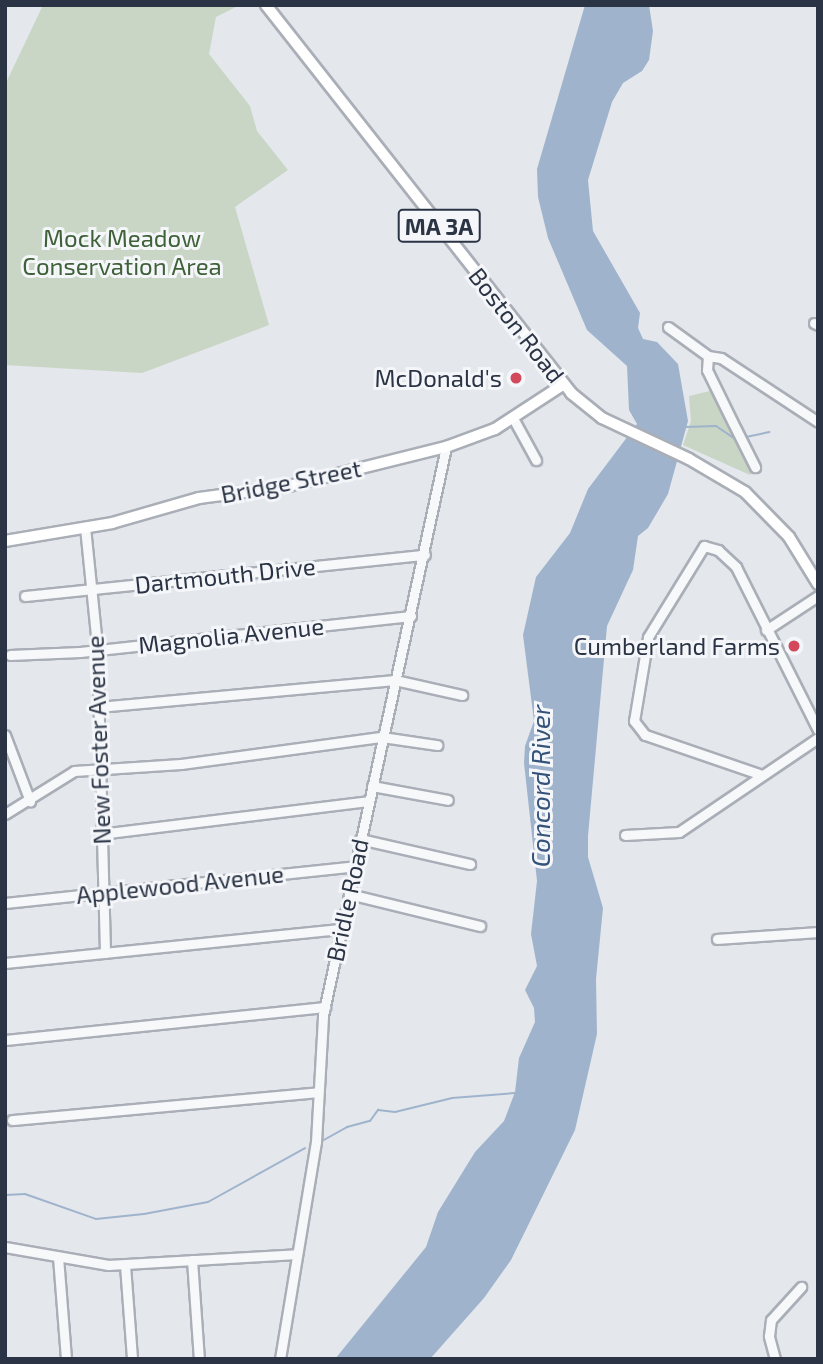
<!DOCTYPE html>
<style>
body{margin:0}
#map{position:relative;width:823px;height:1364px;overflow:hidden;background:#e4e7ec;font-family:"Exo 2",sans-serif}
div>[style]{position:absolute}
.green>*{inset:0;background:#c9d6c5}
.water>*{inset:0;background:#9fb4cc}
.stream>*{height:2px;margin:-1px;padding:0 1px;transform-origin:1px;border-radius:1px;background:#9fb4cc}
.roads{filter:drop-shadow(2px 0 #a9aeb7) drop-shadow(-2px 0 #a9aeb7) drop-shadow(0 2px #a9aeb7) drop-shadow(0 -2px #a9aeb7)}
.minor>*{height:9px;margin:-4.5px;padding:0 4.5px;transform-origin:4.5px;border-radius:4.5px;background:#f7f8fa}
.major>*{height:10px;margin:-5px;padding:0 5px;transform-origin:5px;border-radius:5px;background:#fff}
.dots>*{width:19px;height:19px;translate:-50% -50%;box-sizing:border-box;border:4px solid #f4f6f9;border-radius:50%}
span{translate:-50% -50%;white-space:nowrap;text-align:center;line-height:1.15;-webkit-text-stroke:6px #f4f6f9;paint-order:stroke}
.shield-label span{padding:2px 5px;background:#f4f6f9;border:2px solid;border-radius:5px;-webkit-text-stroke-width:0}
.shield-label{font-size:23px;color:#2b3445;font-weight:700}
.park-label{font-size:24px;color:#3f6138}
.street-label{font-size:24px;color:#2b3445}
.poi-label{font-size:24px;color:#2b3445}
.right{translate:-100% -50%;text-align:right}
.water-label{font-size:26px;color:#34527a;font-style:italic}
.frame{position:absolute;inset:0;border:7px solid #2b3445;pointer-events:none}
</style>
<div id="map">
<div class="green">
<i style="clip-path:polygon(43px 5px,240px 5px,216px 17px,209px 54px,250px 106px,257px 131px,288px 170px,235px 207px,269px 325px,142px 373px,5px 365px,5px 85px)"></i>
<i style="clip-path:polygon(714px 390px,753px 470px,750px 475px,683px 445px,691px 421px,689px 396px)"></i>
</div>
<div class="water">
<i style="clip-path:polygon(585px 5px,649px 5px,653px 31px,649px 60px,642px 71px,623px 83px,612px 102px,588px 180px,593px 231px,640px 313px,638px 328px,643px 339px,657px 342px,678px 364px,688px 421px,668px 494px,648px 528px,638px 536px,633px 570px,607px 626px,588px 836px,588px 857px,603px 908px,596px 979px,597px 1034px,575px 1130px,511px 1260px,484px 1298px,430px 1359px,335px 1359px,426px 1247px,438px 1212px,475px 1152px,504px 1121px,515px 1092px,519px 1058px,535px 1022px,534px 1008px,525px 990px,537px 966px,531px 934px,537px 881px,524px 763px,525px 746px,534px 721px,523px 635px,536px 577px,570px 533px,588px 489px,637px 424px,629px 410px,627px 366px,587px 330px,548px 238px,538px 197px,537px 169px)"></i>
</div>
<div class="stream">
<i style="left:686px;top:427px;width:30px;rotate:-2deg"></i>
<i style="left:716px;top:426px;width:23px;rotate:34deg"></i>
<i style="left:746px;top:437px;width:24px;rotate:-12deg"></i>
<i style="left:322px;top:1141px;width:29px;rotate:-29deg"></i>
<i style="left:347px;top:1127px;width:24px;rotate:-15deg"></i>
<i style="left:370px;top:1121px;width:14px;rotate:-54deg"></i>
<i style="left:378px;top:1110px;width:17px;rotate:7deg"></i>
<i style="left:395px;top:1112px;width:59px;rotate:-13.8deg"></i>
<i style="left:452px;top:1098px;width:63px;rotate:-4.5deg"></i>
<i style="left:5px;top:1195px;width:20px;rotate:-3deg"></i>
<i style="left:25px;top:1194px;width:75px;rotate:19.4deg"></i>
<i style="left:96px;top:1219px;width:48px;rotate:-5.9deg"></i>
<i style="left:144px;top:1214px;width:65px;rotate:-10.6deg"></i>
<i style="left:208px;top:1202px;width:111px;rotate:-29.1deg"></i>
</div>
<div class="roads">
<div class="minor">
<i style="left:814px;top:323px;width:4px;rotate:27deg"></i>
<i style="left:668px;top:327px;width:49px;rotate:35.9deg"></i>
<i style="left:708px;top:356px;width:13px;rotate:9deg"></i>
<i style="left:721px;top:358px;width:116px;rotate:33.4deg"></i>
<i style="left:708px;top:356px;width:14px;rotate:94deg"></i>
<i style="left:707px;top:370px;width:61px;rotate:63.9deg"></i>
<i style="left:513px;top:418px;width:48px;rotate:61.3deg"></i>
<i style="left:735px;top:427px;width:45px;rotate:63.4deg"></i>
<i style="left:85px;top:527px;width:120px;rotate:84.2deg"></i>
<i style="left:97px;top:646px;width:307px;rotate:88.5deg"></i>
<i style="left:25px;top:596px;width:402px;rotate:-5.9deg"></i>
<i style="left:766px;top:630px;width:62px;rotate:-33.2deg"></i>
<i style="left:10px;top:655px;width:70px;rotate:-2.5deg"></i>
<i style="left:80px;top:652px;width:333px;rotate:-6.2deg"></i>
<i style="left:98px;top:707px;width:298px;rotate:-5.2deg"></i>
<i style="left:395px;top:680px;width:69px;rotate:12.6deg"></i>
<i style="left:5px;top:735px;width:71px;rotate:69.3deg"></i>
<i style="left:762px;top:775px;width:124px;rotate:-161.1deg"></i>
<i style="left:645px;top:735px;width:18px;rotate:-128deg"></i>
<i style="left:634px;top:721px;width:85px;rotate:-80.5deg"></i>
<i style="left:648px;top:637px;width:107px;rotate:-58.4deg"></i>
<i style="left:704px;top:546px;width:15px;rotate:16deg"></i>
<i style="left:718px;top:550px;width:25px;rotate:43deg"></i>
<i style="left:736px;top:567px;width:182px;rotate:63.3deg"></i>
<i style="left:372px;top:786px;width:77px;rotate:10.4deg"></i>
<i style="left:5px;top:814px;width:81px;rotate:-31.9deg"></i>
<i style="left:74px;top:771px;width:107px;rotate:-3.7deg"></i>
<i style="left:181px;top:764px;width:203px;rotate:-7.7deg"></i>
<i style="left:382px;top:737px;width:56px;rotate:8.3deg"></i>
<i style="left:100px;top:834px;width:270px;rotate:-7deg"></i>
<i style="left:625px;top:835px;width:54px;rotate:-3.2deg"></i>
<i style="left:679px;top:832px;width:168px;rotate:-34.1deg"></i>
<i style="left:360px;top:839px;width:113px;rotate:12.8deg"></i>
<i style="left:349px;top:894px;width:135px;rotate:13.7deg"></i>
<i style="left:5px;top:903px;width:352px;rotate:-6deg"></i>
<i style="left:717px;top:939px;width:101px;rotate:-4deg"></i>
<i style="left:5px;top:963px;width:339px;rotate:-5.8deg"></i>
<i style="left:5px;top:1040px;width:322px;rotate:-5.9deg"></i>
<i style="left:12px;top:1120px;width:306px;rotate:-5.2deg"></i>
<i style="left:5px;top:1247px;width:105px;rotate:9.9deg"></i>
<i style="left:108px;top:1265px;width:189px;rotate:-3.3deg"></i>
<i style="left:58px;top:1257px;width:102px;rotate:85.5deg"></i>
<i style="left:192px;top:1260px;width:99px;rotate:86deg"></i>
<i style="left:125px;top:1265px;width:94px;rotate:85.7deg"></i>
<i style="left:280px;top:1359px;width:220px;rotate:-80.6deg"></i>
<i style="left:316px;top:1142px;width:127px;rotate:-86.8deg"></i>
<i style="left:323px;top:1015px;width:581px;rotate:-77.78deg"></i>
<i style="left:775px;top:1359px;width:24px;rotate:-105deg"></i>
<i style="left:769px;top:1336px;width:16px;rotate:-83deg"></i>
<i style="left:771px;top:1320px;width:45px;rotate:-47.7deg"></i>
</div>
<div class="major">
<i style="left:266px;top:5px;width:494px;rotate:51.8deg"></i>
<i style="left:571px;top:393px;width:40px;rotate:39deg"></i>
<i style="left:602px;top:418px;width:96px;rotate:25.2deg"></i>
<i style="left:689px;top:459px;width:65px;rotate:30.5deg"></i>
<i style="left:745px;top:492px;width:63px;rotate:45.6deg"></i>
<i style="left:789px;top:537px;width:55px;rotate:58.3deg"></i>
<i style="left:5px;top:541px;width:109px;rotate:-9.5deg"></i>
<i style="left:112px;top:523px;width:91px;rotate:-16deg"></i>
<i style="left:199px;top:498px;width:91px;rotate:-7.6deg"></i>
<i style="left:289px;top:486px;width:162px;rotate:-14deg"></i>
<i style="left:446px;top:447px;width:52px;rotate:-20.2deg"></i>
<i style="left:495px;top:429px;width:82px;rotate:-33.1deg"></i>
</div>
</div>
<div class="dots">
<i style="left:516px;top:378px;background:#d1495b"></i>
<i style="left:794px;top:646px;background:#d1495b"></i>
</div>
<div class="shield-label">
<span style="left:439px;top:226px">MA 3A</span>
</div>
<div class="park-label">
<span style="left:122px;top:252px">Mock Meadow<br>Conservation Area</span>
</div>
<div class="street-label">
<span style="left:517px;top:325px;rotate:52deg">Boston Road</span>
<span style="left:291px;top:481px;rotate:-11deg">Bridge Street</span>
<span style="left:225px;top:575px;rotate:-6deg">Dartmouth Drive</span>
<span style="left:231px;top:635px;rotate:-6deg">Magnolia Avenue</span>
<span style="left:98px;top:740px;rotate:-92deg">New Foster Avenue</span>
<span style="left:180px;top:884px;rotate:-6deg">Applewood Avenue</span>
<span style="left:347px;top:900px;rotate:-78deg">Bridle Road</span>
</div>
<div class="poi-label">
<span class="right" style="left:502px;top:378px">McDonald's</span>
<span class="right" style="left:780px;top:646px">Cumberland Farms</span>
</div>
<div class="water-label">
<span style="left:540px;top:786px;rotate:-90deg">Concord River</span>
</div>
<div class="frame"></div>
</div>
